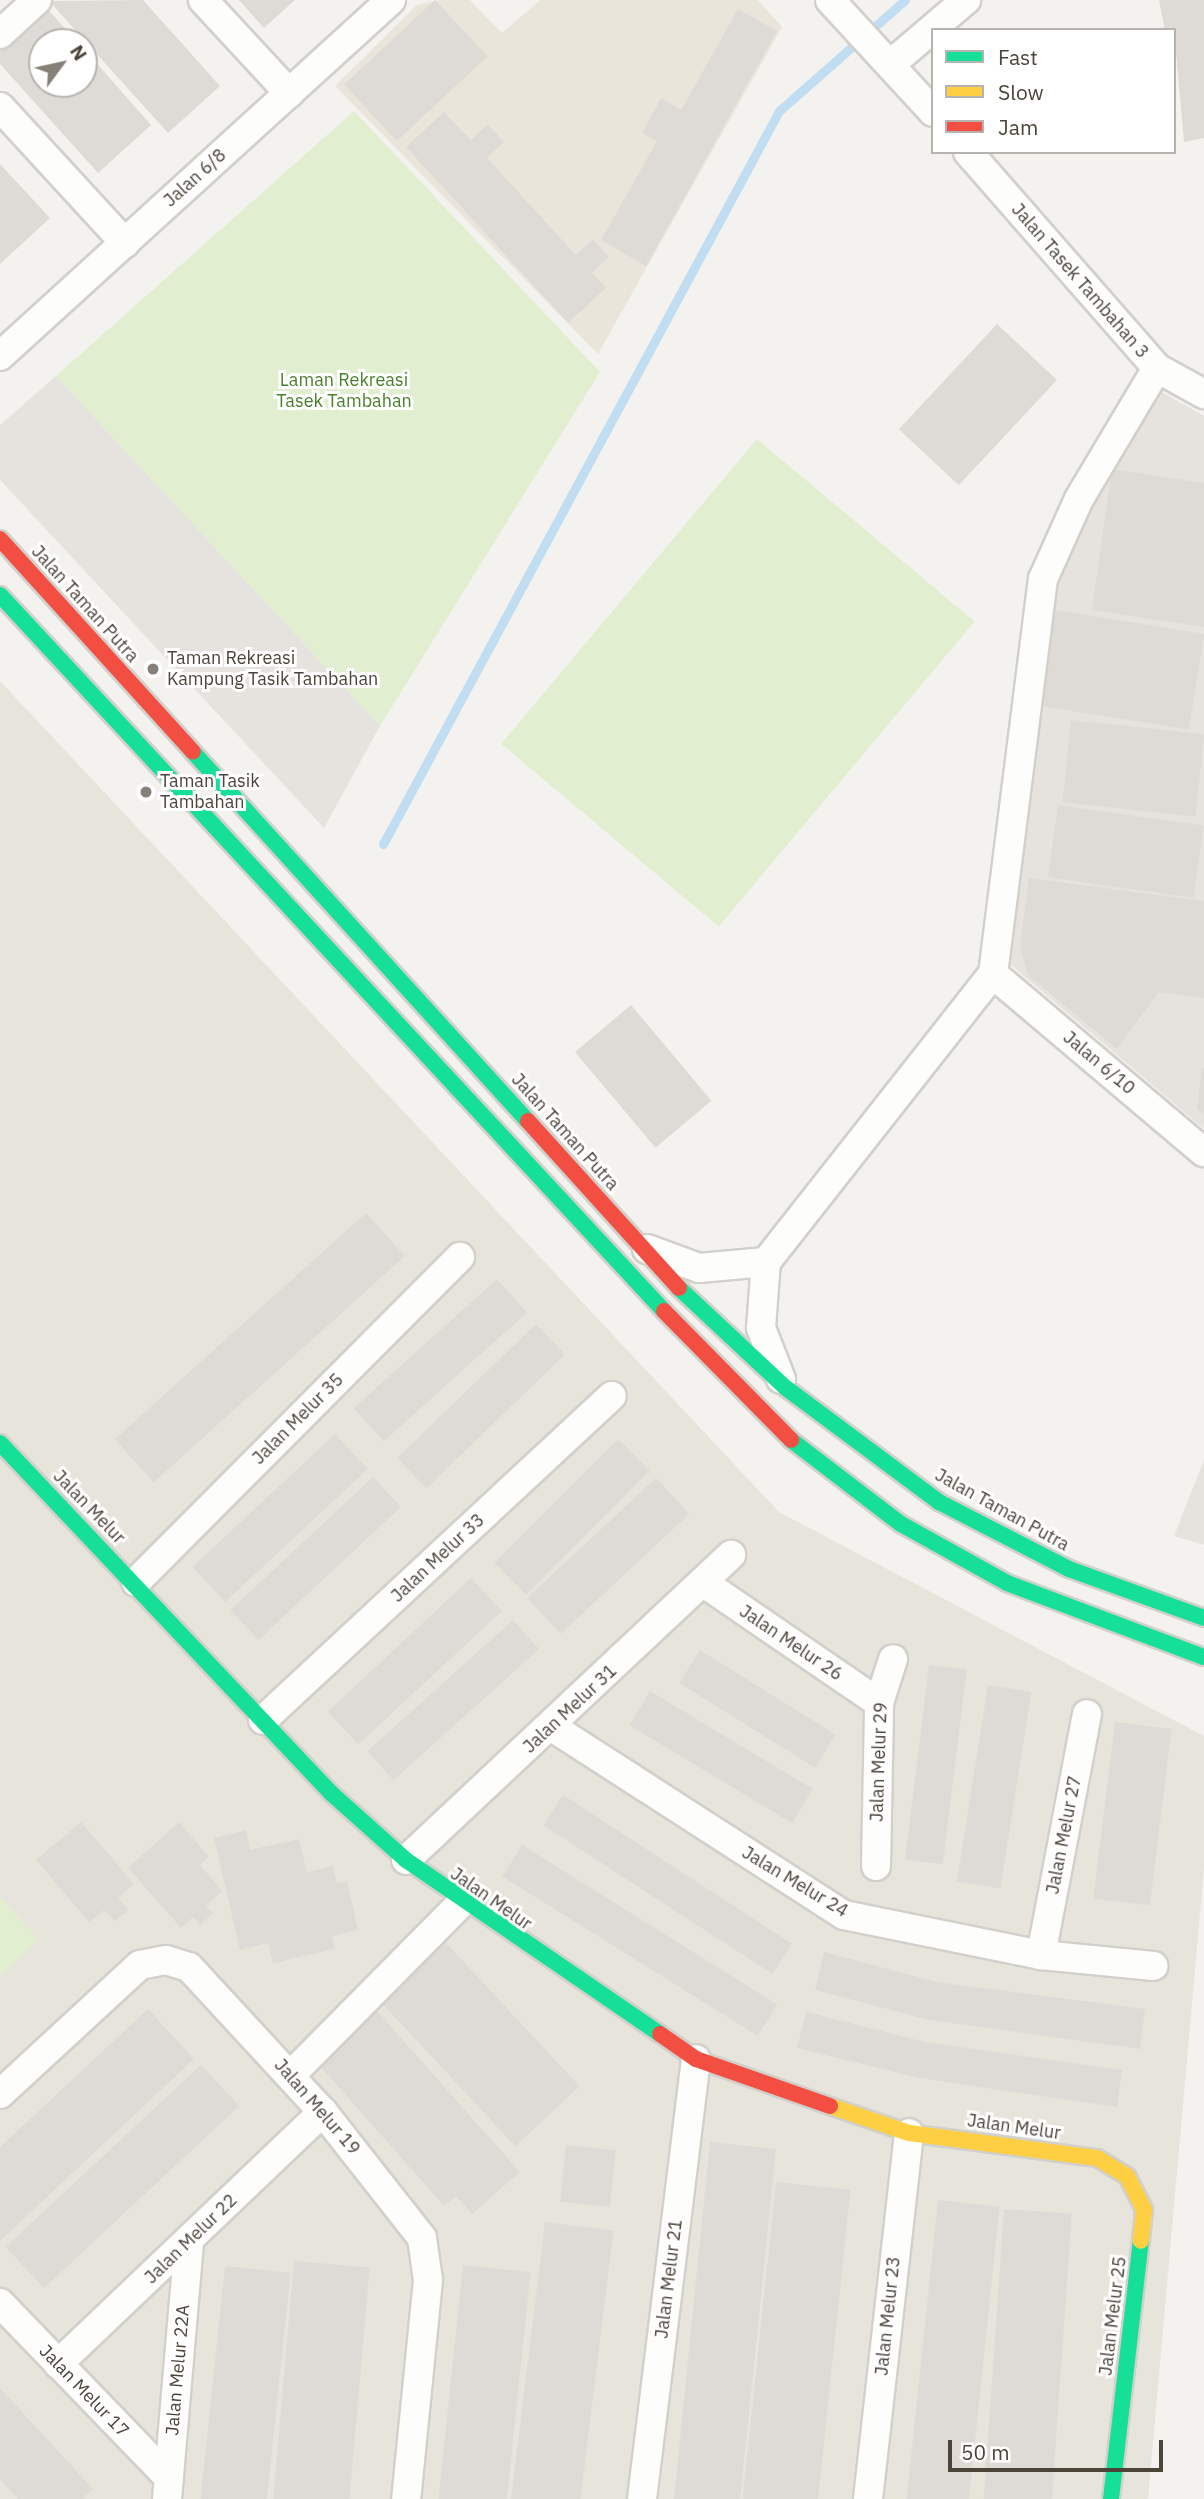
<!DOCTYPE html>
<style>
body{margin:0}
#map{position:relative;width:1204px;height:2499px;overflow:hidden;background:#f4f2ee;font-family:"IBM Plex Sans",sans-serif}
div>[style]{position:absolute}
.residential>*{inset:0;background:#e7e4dc}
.industrial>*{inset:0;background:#e6e2de}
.education>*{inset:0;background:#eae5da}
.green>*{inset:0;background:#e1eecf;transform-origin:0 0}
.parking>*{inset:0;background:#e6e3df}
.stream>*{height:9px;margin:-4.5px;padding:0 4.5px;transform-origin:4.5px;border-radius:4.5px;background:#c0ddf1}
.building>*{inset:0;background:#dedbd6;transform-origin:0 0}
.roads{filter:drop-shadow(2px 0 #d2d0cb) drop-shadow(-2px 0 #d2d0cb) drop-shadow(0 2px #d2d0cb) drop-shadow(0 -2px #d2d0cb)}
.street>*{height:28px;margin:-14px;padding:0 14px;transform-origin:14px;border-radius:14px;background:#fdfdfc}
.fast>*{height:16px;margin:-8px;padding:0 8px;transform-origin:8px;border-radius:8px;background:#16e098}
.slow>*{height:16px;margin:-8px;padding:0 8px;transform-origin:8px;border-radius:8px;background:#ffcf43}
.jam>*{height:16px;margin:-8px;padding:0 8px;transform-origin:8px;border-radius:8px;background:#f24e42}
.dots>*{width:19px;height:19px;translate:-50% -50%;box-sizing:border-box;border:4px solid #fff;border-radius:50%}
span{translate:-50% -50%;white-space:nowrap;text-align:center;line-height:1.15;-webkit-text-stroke:6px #fff;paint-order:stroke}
.street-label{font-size:18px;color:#4b4439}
.park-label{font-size:18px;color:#4a7f2a}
.poi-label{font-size:18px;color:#4b4439}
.left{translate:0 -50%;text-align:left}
.legend{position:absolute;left:931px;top:28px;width:245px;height:126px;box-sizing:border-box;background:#fff;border:2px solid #b7b4b0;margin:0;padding:9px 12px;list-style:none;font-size:21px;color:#4b4439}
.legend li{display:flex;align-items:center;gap:14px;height:35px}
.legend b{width:35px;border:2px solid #b7b4b0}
.north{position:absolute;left:28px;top:28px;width:70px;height:70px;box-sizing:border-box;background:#fff;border:2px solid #b7b4b0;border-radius:50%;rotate:57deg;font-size:19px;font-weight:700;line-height:28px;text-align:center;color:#4b4439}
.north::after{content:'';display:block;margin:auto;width:24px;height:32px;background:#868178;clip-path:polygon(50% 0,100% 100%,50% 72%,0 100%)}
.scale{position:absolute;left:948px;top:2440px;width:215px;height:32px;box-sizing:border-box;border:4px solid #4b4439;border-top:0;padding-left:9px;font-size:21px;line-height:24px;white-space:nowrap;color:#4b4439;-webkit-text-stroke:5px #fff;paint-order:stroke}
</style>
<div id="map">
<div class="residential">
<i style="clip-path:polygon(0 681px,779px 1512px,1204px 1736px,1204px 1869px,1148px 2499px,0 2499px)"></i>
</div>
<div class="industrial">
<i style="clip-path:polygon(1158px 390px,1204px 416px,1204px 1129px,1004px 959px,1053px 582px,1090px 500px)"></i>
</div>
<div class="education">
<i style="clip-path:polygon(439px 0,470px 0,502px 33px,540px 0,758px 0,782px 27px,598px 354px,335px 86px,417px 5px)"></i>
</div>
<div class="green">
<i style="clip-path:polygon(354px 111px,600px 372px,380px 726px,56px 376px)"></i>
<i style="left:757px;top:439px;width:284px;height:398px;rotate:40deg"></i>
<i style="clip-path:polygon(0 1897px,39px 1940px,0 1976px)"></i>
</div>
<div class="parking">
<i style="clip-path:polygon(56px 376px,380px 726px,324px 828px,0 480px,0 425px)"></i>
<i style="clip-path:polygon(1204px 1460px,1204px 1545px,1174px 1536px)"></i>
</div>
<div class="stream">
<i style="left:383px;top:844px;width:833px;rotate:-61.62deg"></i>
<i style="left:779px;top:111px;width:168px;rotate:-41.4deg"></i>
</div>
<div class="building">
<i style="clip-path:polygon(143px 0,220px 86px,168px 133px,49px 1px)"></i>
<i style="clip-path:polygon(239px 0,295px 0,264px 28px)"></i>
<i style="left:435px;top:0;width:77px;height:124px;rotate:47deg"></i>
<i style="clip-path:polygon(1159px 0,1204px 0,1204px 138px,1184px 142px,1174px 30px,1165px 30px)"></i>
<i style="clip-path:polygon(44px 5px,77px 42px,42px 42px,42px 84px,84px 84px,84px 49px,151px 125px,98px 173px,0 64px,0 45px)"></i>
<i style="clip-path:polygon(738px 9px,777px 31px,646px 266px,601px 240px,657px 141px,642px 133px,661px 98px,681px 110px)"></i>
<i style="clip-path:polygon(444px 112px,471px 140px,488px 124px,504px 142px,487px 158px,576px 255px,593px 239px,609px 257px,592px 273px,606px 288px,568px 323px,406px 147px)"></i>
<i style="clip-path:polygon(0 164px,50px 218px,0 264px)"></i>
<i style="left:997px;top:324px;width:82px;height:144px;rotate:43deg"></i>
<i style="clip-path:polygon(1112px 469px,1204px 483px,1204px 627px,1092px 610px)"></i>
<i style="left:1054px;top:610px;width:152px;height:97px;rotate:9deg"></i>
<i style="left:1071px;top:720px;width:134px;height:83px;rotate:6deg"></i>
<i style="left:1058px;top:805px;width:147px;height:73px;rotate:8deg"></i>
<i style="clip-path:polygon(1029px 878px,1204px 901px,1204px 998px,1159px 992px,1117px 1049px,1028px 975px,1020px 946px)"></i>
<i style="left:631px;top:1005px;width:125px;height:73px;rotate:50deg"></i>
<i style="clip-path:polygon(1202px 1067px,1204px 1068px,1204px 1115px,1197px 1109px)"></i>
<i style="left:366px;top:1213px;width:58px;height:338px;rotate:48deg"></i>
<i style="left:497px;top:1279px;width:45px;height:193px;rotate:48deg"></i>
<i style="left:536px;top:1324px;width:42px;height:193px;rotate:46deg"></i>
<i style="left:335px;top:1434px;width:48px;height:195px;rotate:47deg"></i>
<i style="left:618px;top:1439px;width:45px;height:175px;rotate:45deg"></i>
<i style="left:373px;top:1477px;width:41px;height:195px;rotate:47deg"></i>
<i style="left:656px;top:1478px;width:49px;height:176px;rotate:47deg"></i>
<i style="left:471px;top:1578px;width:45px;height:196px;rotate:47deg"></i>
<i style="left:513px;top:1620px;width:39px;height:196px;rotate:48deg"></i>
<i style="left:700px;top:1650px;width:160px;height:39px;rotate:32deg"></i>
<i style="left:929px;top:1665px;width:38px;height:196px;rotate:7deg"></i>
<i style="left:988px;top:1685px;width:44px;height:199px;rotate:9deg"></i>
<i style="left:650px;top:1691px;width:190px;height:40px;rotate:31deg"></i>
<i style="left:1115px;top:1722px;width:57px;height:178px;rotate:7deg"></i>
<i style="left:563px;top:1795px;width:273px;height:36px;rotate:33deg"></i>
<i style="clip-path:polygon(81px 1822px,134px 1884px,118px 1898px,129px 1910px,115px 1921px,104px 1910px,89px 1922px,36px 1860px)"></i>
<i style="clip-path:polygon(179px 1822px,209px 1857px,200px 1865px,222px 1891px,206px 1906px,213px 1913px,200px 1925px,193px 1917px,181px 1928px,128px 1868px)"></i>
<i style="clip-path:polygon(246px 1830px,250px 1850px,299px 1839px,307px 1872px,333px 1866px,337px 1883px,347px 1881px,358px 1930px,332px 1936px,335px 1949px,273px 1963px,268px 1943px,240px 1950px,214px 1838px)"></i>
<i style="left:522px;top:1845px;width:301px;height:37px;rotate:32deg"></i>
<i style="left:433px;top:1929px;width:215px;height:88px;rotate:47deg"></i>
<i style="clip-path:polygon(824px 1952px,937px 1982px,1145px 2009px,1140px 2049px,929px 2020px,815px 1990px)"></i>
<i style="clip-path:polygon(363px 1995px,520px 2172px,472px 2214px,456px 2196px,444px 2206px,304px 2048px)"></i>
<i style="clip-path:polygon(148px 2009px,194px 2059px,0 2241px,0 2147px)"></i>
<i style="clip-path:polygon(806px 2012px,925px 2042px,1122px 2070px,1117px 2107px,919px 2078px,797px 2048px)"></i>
<i style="left:201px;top:2065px;width:56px;height:267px;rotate:47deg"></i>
<i style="clip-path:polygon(710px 2142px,776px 2149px,756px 2345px,740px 2499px,674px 2499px)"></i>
<i style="left:566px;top:2145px;width:50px;height:57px;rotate:6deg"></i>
<i style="left:776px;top:2182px;width:75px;height:318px;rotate:6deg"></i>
<i style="left:938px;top:2200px;width:62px;height:301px;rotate:6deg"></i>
<i style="left:1004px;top:2209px;width:68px;height:291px;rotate:4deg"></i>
<i style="left:545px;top:2222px;width:69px;height:279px;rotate:7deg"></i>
<i style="left:294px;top:2261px;width:76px;height:239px;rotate:5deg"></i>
<i style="left:463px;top:2265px;width:68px;height:235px;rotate:6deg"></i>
<i style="left:225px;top:2266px;width:66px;height:234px;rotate:6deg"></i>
<i style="clip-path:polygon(0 2388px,93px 2489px,82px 2499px,18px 2499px,0 2479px)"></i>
</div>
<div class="roads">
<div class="street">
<i style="left:203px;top:0;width:127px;rotate:47.2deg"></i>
<i style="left:830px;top:0;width:152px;rotate:47.4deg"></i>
<i style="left:0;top:34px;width:50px;rotate:-42.6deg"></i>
<i style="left:891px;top:64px;width:99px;rotate:-40.5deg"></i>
<i style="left:0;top:107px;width:185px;rotate:47.4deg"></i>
<i style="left:968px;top:152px;width:287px;rotate:48.8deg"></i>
<i style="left:1157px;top:368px;width:54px;rotate:29deg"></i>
<i style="left:0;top:356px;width:529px;rotate:-42.32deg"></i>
<i style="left:993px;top:974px;width:276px;rotate:40.2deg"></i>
<i style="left:647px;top:1249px;width:55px;rotate:20.1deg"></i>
<i style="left:699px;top:1268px;width:67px;rotate:-5.1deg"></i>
<i style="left:781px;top:1379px;width:55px;rotate:-111.4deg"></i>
<i style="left:761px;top:1328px;width:66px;rotate:-85.7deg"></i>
<i style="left:766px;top:1262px;width:367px;rotate:-51.8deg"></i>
<i style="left:993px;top:974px;width:398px;rotate:-82.8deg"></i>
<i style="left:1043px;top:579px;width:88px;rotate:-65.8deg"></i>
<i style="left:1079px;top:499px;width:152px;rotate:-59.2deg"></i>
<i style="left:136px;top:1582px;width:459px;rotate:-45.1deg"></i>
<i style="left:704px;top:1583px;width:212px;rotate:34.4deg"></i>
<i style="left:263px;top:1720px;width:476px;rotate:-42.9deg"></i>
<i style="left:552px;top:1727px;width:347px;rotate:32.8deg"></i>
<i style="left:844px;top:1915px;width:201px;rotate:11.5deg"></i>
<i style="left:1041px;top:1955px;width:113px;rotate:5.6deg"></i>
<i style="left:406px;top:1860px;width:446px;rotate:-43.2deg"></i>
<i style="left:876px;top:1866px;width:163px;rotate:-88.9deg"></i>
<i style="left:879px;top:1703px;width:46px;rotate:-72.3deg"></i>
<i style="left:1041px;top:1955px;width:245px;rotate:-79.2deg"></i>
<i style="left:291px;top:2075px;width:242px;rotate:-45.3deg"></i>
<i style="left:0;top:2094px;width:190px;rotate:-42.7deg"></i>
<i style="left:140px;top:1965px;width:26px;rotate:-11deg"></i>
<i style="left:166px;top:1960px;width:24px;rotate:17deg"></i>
<i style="left:189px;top:1967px;width:197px;rotate:47.3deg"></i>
<i style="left:323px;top:2112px;width:160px;rotate:51.8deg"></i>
<i style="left:422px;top:2238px;width:42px;rotate:81.9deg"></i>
<i style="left:428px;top:2280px;width:220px;rotate:95.7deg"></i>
<i style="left:0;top:2303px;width:243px;rotate:46deg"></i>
<i style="left:58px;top:2364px;width:366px;rotate:-43.6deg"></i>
<i style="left:167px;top:2499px;width:259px;rotate:-85.1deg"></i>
<i style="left:642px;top:2499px;width:443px;rotate:-83deg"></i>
<i style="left:868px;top:2499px;width:368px;rotate:-83.6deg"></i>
</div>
<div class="fast">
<i style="left:0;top:595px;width:976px;rotate:47.16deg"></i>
<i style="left:193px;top:752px;width:498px;rotate:47.8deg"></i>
<i style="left:679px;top:1288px;width:146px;rotate:43.1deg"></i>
<i style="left:786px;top:1388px;width:191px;rotate:36.7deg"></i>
<i style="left:939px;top:1502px;width:146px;rotate:27.3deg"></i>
<i style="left:1069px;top:1569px;width:144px;rotate:19.9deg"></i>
<i style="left:791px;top:1440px;width:138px;rotate:37.4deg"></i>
<i style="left:901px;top:1524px;width:121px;rotate:29.1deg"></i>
<i style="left:1007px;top:1583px;width:210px;rotate:20.6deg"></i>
<i style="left:0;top:1443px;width:482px;rotate:46.6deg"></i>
<i style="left:331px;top:1793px;width:101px;rotate:41.8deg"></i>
<i style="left:406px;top:1860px;width:308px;rotate:34.4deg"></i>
<i style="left:1111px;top:2499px;width:260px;rotate:-83.4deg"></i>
</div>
<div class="slow">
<i style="left:830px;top:2106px;width:83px;rotate:18.9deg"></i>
<i style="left:909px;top:2133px;width:190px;rotate:7.6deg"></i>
<i style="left:1097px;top:2158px;width:35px;rotate:31deg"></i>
<i style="left:1127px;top:2176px;width:38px;rotate:63deg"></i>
<i style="left:1144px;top:2210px;width:31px;rotate:96deg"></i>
</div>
<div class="jam">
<i style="left:0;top:539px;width:287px;rotate:47.8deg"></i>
<i style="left:528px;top:1121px;width:225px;rotate:47.9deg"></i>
<i style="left:664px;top:1311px;width:181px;rotate:45.4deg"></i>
<i style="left:660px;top:2034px;width:44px;rotate:34.8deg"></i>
<i style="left:696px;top:2059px;width:142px;rotate:19.3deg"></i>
</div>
</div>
<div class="dots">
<i style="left:153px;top:669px;background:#868178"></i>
<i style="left:146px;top:792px;background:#868178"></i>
</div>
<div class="street-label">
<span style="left:195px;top:178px;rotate:-42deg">Jalan 6/8</span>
<span style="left:1080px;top:281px;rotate:49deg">Jalan Tasek Tambahan 3</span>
<span style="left:85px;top:604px;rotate:48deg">Jalan Taman Putra</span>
<span style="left:1099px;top:1063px;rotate:40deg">Jalan 6/10</span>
<span style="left:565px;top:1132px;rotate:48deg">Jalan Taman Putra</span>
<span style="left:298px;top:1419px;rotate:-45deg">Jalan Melur 35</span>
<span style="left:89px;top:1507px;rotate:46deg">Jalan Melur</span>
<span style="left:1002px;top:1510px;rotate:29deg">Jalan Taman Putra</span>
<span style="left:438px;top:1558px;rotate:-43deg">Jalan Melur 33</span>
<span style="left:791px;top:1643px;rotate:34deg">Jalan Melur 26</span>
<span style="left:570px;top:1709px;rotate:-43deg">Jalan Melur 31</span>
<span style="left:879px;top:1762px;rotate:-88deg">Jalan Melur 29</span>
<span style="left:1064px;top:1835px;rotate:-79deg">Jalan Melur 27</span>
<span style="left:795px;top:1882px;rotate:31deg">Jalan Melur 24</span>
<span style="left:491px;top:1899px;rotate:35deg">Jalan Melur</span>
<span style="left:317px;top:2107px;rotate:49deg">Jalan Melur 19</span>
<span style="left:1014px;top:2127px;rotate:8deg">Jalan Melur</span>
<span style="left:191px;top:2239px;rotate:-44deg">Jalan Melur 22</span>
<span style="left:669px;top:2279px;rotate:-83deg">Jalan Melur 21</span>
<span style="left:888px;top:2316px;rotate:-84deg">Jalan Melur 23</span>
<span style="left:1113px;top:2316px;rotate:-83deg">Jalan Melur 25</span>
<span style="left:178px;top:2370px;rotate:-85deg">Jalan Melur 22A</span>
<span style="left:84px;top:2391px;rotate:46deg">Jalan Melur 17</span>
</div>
<div class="park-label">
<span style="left:344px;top:391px">Laman Rekreasi<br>Tasek Tambahan</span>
</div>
<div class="poi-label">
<span class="left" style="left:167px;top:669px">Taman Rekreasi<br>Kampung Tasik Tambahan</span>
<span class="left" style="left:160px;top:792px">Taman Tasik<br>Tambahan</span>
</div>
<ul class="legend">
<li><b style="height:9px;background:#16e098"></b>Fast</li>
<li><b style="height:9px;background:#ffcf43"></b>Slow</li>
<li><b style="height:9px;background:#f24e42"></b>Jam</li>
</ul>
<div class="north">N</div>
<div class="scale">50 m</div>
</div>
